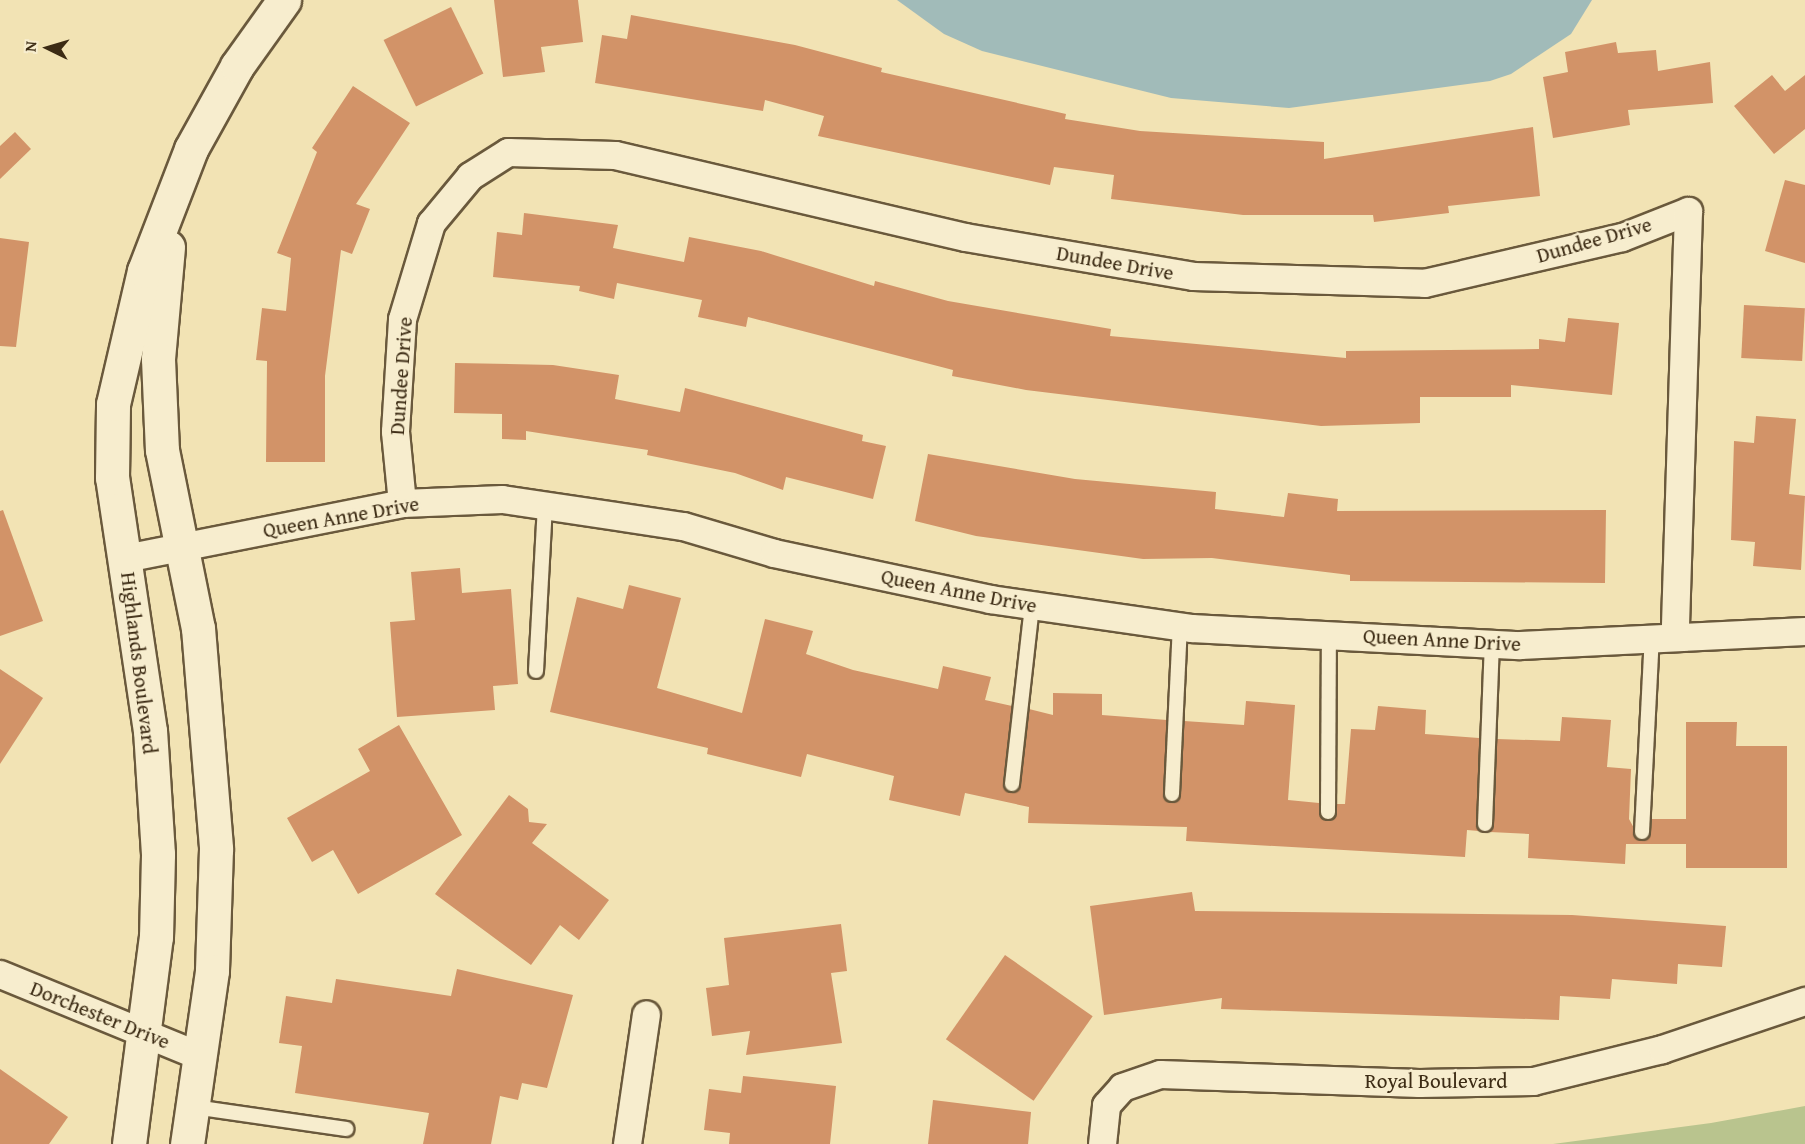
<!DOCTYPE html>
<style>
body{margin:0}
#map{position:relative;width:1805px;height:1144px;overflow:hidden;background:#f2e3b4;font-family:"Gentium Book Plus",serif}
div>[style]{position:absolute}
.green>*{inset:0;background:#b9c48e}
.water>*{inset:0;background:#a1bbb9}
.building>*{inset:0;background:#d29368;transform-origin:0 0}
.roads{filter:drop-shadow(2px 0 #6a593c) drop-shadow(-2px 0 #6a593c) drop-shadow(0 2px #6a593c) drop-shadow(0 -2px #6a593c)}
.lane>*{height:14px;margin:-7px;padding:0 7px;transform-origin:7px;border-radius:7px;background:#f7edce}
.street>*{height:27px;margin:-13.5px;padding:0 13.5px;transform-origin:13.5px;border-radius:13.5px;background:#f7edce}
.secondary>*{height:33px;margin:-16.5px;padding:0 16.5px;transform-origin:16.5px;border-radius:16.5px;background:#f7edce}
span{translate:-50% -50%;white-space:nowrap;text-align:center;line-height:1.15;-webkit-text-stroke:5px #f7edce;paint-order:stroke}
.street-label{font-size:21px;color:#3c2b14}
.north{position:absolute;left:18px;top:18px;width:60px;height:60px;-webkit-text-stroke:4px #f7edce;paint-order:stroke;rotate:275deg;font-size:16px;font-weight:700;line-height:24px;text-align:center;color:#3c2b14}
.north::after{content:'';display:block;margin:auto;width:21px;height:27px;background:#3c2b14;clip-path:polygon(50% 0,100% 100%,50% 72%,0 100%)}
</style>
<div id="map">
<div class="green">
<i style="clip-path:polygon(1805px 1106px,1805px 1144px,1553px 1144px,1711px 1123px)"></i>
</div>
<div class="water">
<i style="clip-path:polygon(897px 0,1592px 0,1571px 34px,1511px 74px,1490px 81px,1289px 108px,1171px 98px,982px 51px,944px 34px)"></i>
</div>
<div class="building">
<i style="clip-path:polygon(494px 0,578px 0,583px 42px,541px 47px,545px 72px,503px 77px)"></i>
<i style="left:451px;top:7px;width:74px;height:75px;rotate:64deg"></i>
<i style="clip-path:polygon(631px 15px,795px 45px,882px 68px,881px 72px,1066px 114px,1065px 119px,1140px 131px,1324px 142px,1324px 159px,1533px 127px,1540px 196px,1448px 206px,1449px 213px,1374px 222px,1373px 215px,1243px 215px,1111px 199px,1114px 175px,1054px 167px,1050px 185px,818px 136px,824px 116px,765px 100px,763px 111px,595px 83px,602px 35px,627px 39px)"></i>
<i style="clip-path:polygon(1616px 42px,1618px 53px,1656px 50px,1658px 71px,1710px 62px,1713px 103px,1628px 110px,1630px 125px,1553px 138px,1543px 77px,1568px 72px,1565px 52px)"></i>
<i style="clip-path:polygon(1772px 75px,1785px 91px,1805px 75px,1805px 129px,1774px 154px,1734px 106px)"></i>
<i style="clip-path:polygon(353px 86px,410px 123px,356px 204px,370px 209px,352px 254px,341px 250px,325px 376px,325px 462px,266px 462px,267px 361px,256px 360px,262px 308px,286px 311px,291px 258px,277px 253px,317px 152px,312px 148px)"></i>
<i style="clip-path:polygon(15px 132px,31px 149px,0 179px,0 146px)"></i>
<i style="clip-path:polygon(1785px 180px,1805px 185px,1805px 263px,1765px 251px)"></i>
<i style="clip-path:polygon(524px 213px,618px 225px,613px 248px,684px 262px,689px 237px,761px 251px,874px 286px,875px 281px,948px 301px,1111px 329px,1110px 336px,1346px 358px,1346px 351px,1539px 349px,1539px 339px,1565px 342px,1568px 318px,1619px 323px,1612px 395px,1511px 385px,1511px 397px,1420px 397px,1420px 423px,1321px 426px,1026px 390px,952px 376px,953px 370px,748px 317px,746px 327px,698px 317px,702px 300px,617px 283px,614px 299px,579px 291px,580px 286px,493px 277px,497px 232px,522px 235px)"></i>
<i style="clip-path:polygon(0 238px,29px 242px,16px 347px,0 346px)"></i>
<i style="left:1744px;top:305px;width:61px;height:53px;rotate:3deg"></i>
<i style="clip-path:polygon(455px 363px,553px 365px,619px 375px,615px 399px,680px 412px,685px 388px,863px 435px,862px 441px,886px 446px,873px 499px,786px 477px,783px 490px,735px 473px,647px 455px,648px 450px,526px 431px,526px 440px,502px 439px,502px 414px,454px 413px)"></i>
<i style="clip-path:polygon(1756px 416px,1796px 419px,1789px 494px,1805px 496px,1801px 570px,1753px 566px,1755px 542px,1731px 540px,1734px 441px,1754px 443px)"></i>
<i style="clip-path:polygon(928px 454px,1075px 479px,1216px 492px,1215px 509px,1284px 517px,1288px 493px,1338px 499px,1337px 511px,1606px 510px,1605px 583px,1350px 581px,1350px 575px,1212px 558px,1143px 559px,976px 536px,915px 521px)"></i>
<i style="clip-path:polygon(3px 510px,43px 621px,0 636px,0 511px)"></i>
<i style="clip-path:polygon(460px 568px,462px 593px,511px 589px,518px 684px,493px 686px,495px 710px,397px 717px,390px 622px,415px 620px,411px 572px)"></i>
<i style="clip-path:polygon(629px 585px,681px 598px,657px 688px,742px 713px,765px 619px,813px 631px,806px 654px,853px 670px,938px 689px,943px 666px,991px 677px,985px 700px,1012px 706px,1003px 783px,1010px 793px,1021px 785px,1029px 709px,1053px 715px,1053px 693px,1102px 694px,1102px 715px,1167px 720px,1163px 794px,1171px 803px,1181px 794px,1184px 721px,1244px 725px,1246px 701px,1295px 705px,1288px 800px,1319px 803px,1320px 816px,1329px 821px,1336px 816px,1337px 804px,1345px 804px,1351px 729px,1375px 730px,1378px 706px,1426px 710px,1425px 734px,1479px 738px,1479px 831px,1467px 830px,1465px 857px,1186px 841px,1187px 827px,1028px 823px,1029px 807px,965px 793px,960px 816px,889px 800px,894px 776px,807px 754px,801px 777px,707px 754px,708px 748px,550px 712px,577px 597px,623px 609px)"></i>
<i style="clip-path:polygon(0 669px,43px 698px,0 764px)"></i>
<i style="clip-path:polygon(1562px 717px,1611px 720px,1607px 767px,1631px 769px,1629px 819px,1641px 841px,1650px 836px,1652px 819px,1686px 819px,1686px 722px,1737px 722px,1736px 746px,1787px 746px,1787px 868px,1686px 868px,1686px 844px,1626px 844px,1625px 864px,1528px 858px,1529px 834px,1490px 832px,1497px 739px,1560px 741px)"></i>
<i style="clip-path:polygon(399px 725px,462px 835px,358px 894px,333px 850px,312px 862px,287px 818px,370px 771px,358px 749px)"></i>
<i style="clip-path:polygon(509px 795px,528px 809px,529px 822px,547px 824px,532px 843px,609px 900px,579px 940px,560px 925px,531px 965px,435px 894px)"></i>
<i style="clip-path:polygon(1192px 892px,1195px 911px,1572px 915px,1726px 926px,1722px 967px,1678px 964px,1677px 984px,1612px 979px,1610px 999px,1560px 996px,1559px 1020px,1221px 1009px,1222px 998px,1104px 1015px,1090px 906px)"></i>
<i style="clip-path:polygon(841px 924px,847px 971px,831px 973px,842px 1043px,746px 1055px,750px 1031px,712px 1036px,706px 988px,729px 985px,724px 938px)"></i>
<i style="left:1005px;top:955px;width:107px;height:103px;rotate:35deg"></i>
<i style="clip-path:polygon(457px 969px,573px 995px,547px 1088px,522px 1083px,518px 1100px,500px 1096px,491px 1144px,423px 1144px,429px 1113px,295px 1093px,302px 1046px,279px 1043px,286px 996px,332px 1003px,336px 979px,451px 996px)"></i>
<i style="clip-path:polygon(0 1069px,68px 1117px,49px 1144px,0 1144px)"></i>
<i style="clip-path:polygon(743px 1076px,836px 1086px,830px 1144px,729px 1144px,730px 1133px,704px 1130px,709px 1089px,741px 1093px)"></i>
<i style="clip-path:polygon(933px 1100px,1031px 1112px,1028px 1144px,928px 1144px)"></i>
</div>
<div class="roads">
<div class="lane">
<i style="left:536px;top:671px;width:166px;rotate:-86.9deg"></i>
<i style="left:1012px;top:784px;width:180px;rotate:-83.6deg"></i>
<i style="left:1172px;top:794px;width:168px;rotate:-87.3deg"></i>
<i style="left:1328px;top:812px;width:177px;rotate:-89.7deg"></i>
<i style="left:1485px;top:824px;width:181px;rotate:-87.8deg"></i>
<i style="left:1642px;top:832px;width:195px;rotate:-87.1deg"></i>
<i style="left:194px;top:1107px;width:154px;rotate:8.2deg"></i>
</div>
<div class="street">
<i style="left:402px;top:503px;width:72px;rotate:-95.6deg"></i>
<i style="left:395px;top:431px;width:112px;rotate:-86.4deg"></i>
<i style="left:402px;top:319px;width:100px;rotate:-73.2deg"></i>
<i style="left:431px;top:223px;width:61px;rotate:-50.3deg"></i>
<i style="left:470px;top:176px;width:45px;rotate:-32.3deg"></i>
<i style="left:508px;top:152px;width:107px;rotate:1.6deg"></i>
<i style="left:615px;top:155px;width:359px;rotate:13.2deg"></i>
<i style="left:965px;top:237px;width:231px;rotate:9.7deg"></i>
<i style="left:1193px;top:276px;width:231px;rotate:1.7deg"></i>
<i style="left:1424px;top:283px;width:203px;rotate:-13.1deg"></i>
<i style="left:1622px;top:237px;width:71px;rotate:-21.5deg"></i>
<i style="left:1688px;top:211px;width:425px;rotate:91.8deg"></i>
<i style="left:125px;top:558px;width:282px;rotate:-11.2deg"></i>
<i style="left:402px;top:503px;width:100px;rotate:-2.3deg"></i>
<i style="left:502px;top:499px;width:183px;rotate:8.5deg"></i>
<i style="left:683px;top:526px;width:95px;rotate:16.5deg"></i>
<i style="left:774px;top:553px;width:221px;rotate:12deg"></i>
<i style="left:990px;top:599px;width:203px;rotate:8.2deg"></i>
<i style="left:1191px;top:628px;width:329px;rotate:3deg"></i>
<i style="left:1520px;top:645px;width:285px;rotate:-2.8deg"></i>
<i style="left:0;top:974px;width:216px;rotate:22.3deg"></i>
<i style="left:627px;top:1144px;width:131px;rotate:-81.7deg"></i>
<i style="left:1102px;top:1144px;width:39px;rotate:-84deg"></i>
<i style="left:1106px;top:1105px;width:24px;rotate:-48deg"></i>
<i style="left:1122px;top:1087px;width:40px;rotate:-18.9deg"></i>
<i style="left:1160px;top:1074px;width:259px;rotate:2deg"></i>
<i style="left:1419px;top:1083px;width:114px;rotate:-1deg"></i>
<i style="left:1533px;top:1081px;width:133px;rotate:-13.9deg"></i>
<i style="left:1662px;top:1049px;width:151px;rotate:-18.6deg"></i>
</div>
<div class="secondary">
<i style="left:168px;top:247px;width:112px;rotate:95.1deg"></i>
<i style="left:158px;top:359px;width:91px;rotate:87.5deg"></i>
<i style="left:162px;top:450px;width:182px;rotate:78.6deg"></i>
<i style="left:198px;top:628px;width:222px;rotate:85.3deg"></i>
<i style="left:216px;top:849px;width:122px;rotate:91.9deg"></i>
<i style="left:212px;top:971px;width:175px;rotate:98.2deg"></i>
<i style="left:129px;top:1144px;width:209px;rotate:-82.6deg"></i>
<i style="left:156px;top:937px;width:83px;rotate:-88.6deg"></i>
<i style="left:158px;top:854px;width:123px;rotate:-93.7deg"></i>
<i style="left:150px;top:731px;width:256px;rotate:-98.5deg"></i>
<i style="left:112px;top:478px;width:74px;rotate:-89.2deg"></i>
<i style="left:113px;top:404px;width:137px;rotate:-76.9deg"></i>
<i style="left:144px;top:271px;width:131px;rotate:-68.9deg"></i>
<i style="left:191px;top:149px;width:95px;rotate:-61deg"></i>
<i style="left:237px;top:66px;width:81px;rotate:-54.5deg"></i>
</div>
</div>
<div class="street-label">
<span style="left:1594px;top:240px;rotate:-16deg">Dundee Drive</span>
<span style="left:1115px;top:263px;rotate:10deg">Dundee Drive</span>
<span style="left:401px;top:376px;rotate:-86deg">Dundee Drive</span>
<span style="left:341px;top:517px;rotate:-10deg">Queen Anne Drive</span>
<span style="left:959px;top:591px;rotate:11deg">Queen Anne Drive</span>
<span style="left:1442px;top:640px;rotate:3deg">Queen Anne Drive</span>
<span style="left:139px;top:663px;rotate:83deg">Highlands Boulevard</span>
<span style="left:100px;top:1015px;rotate:22deg">Dorchester Drive</span>
<span style="left:1436px;top:1081px">Royal Boulevard</span>
</div>
<div class="north">N</div>
</div>
